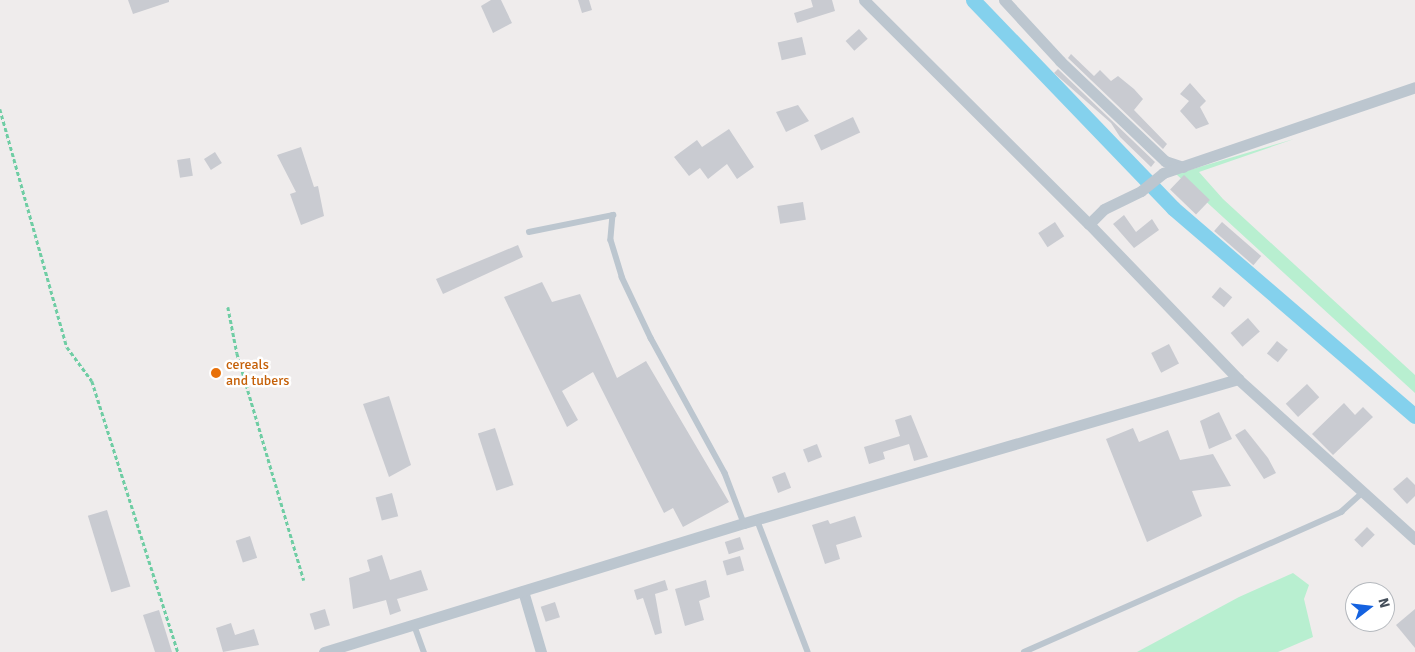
<!DOCTYPE html>
<style>
body{margin:0}
#map{position:relative;width:1415px;height:652px;overflow:hidden;background:#efecec;font-family:Signika,sans-serif}
div>[style]{position:absolute}
.green>*{inset:0;background:#b8efd0}
.canal>*{height:15px;margin:-7.5px;padding:0 7.5px;transform-origin:7.5px;border-radius:7.5px;background:#84d1ed}
.building>*{inset:0;background:#c9cbd1;transform-origin:0 0}
.path>*{height:2.5px;margin-top:-1.25px;transform-origin:0;background:repeating-linear-gradient(90deg,#6fcda4 0 4px,transparent 0 6.5px)}
.lane>*{height:5.5px;margin:-2.75px;padding:0 2.75px;transform-origin:2.75px;border-radius:2.75px;background:#bcc6cf}
.street>*{height:11px;margin:-5.5px;padding:0 5.5px;transform-origin:5.5px;border-radius:5.5px;background:#bcc6cf}
.dots>*{width:14px;height:14px;translate:-50% -50%;box-sizing:border-box;border:2px solid #fff;border-radius:50%}
span{translate:-50% -50%;white-space:nowrap;text-align:center;line-height:1.15;-webkit-text-stroke:5px #fff;paint-order:stroke}
.food-label{font-size:14px;color:#c56008}
.left{translate:0 -50%;text-align:left}
.north{position:absolute;left:1345px;top:582px;width:50px;height:50px;box-sizing:border-box;background:#fff;border:1px solid #b4b8bd;border-radius:50%;rotate:74deg;font-size:14px;font-weight:700;line-height:20px;text-align:center;color:#444e5a}
.north::after{content:'';display:block;margin:auto;width:18px;height:22px;background:#1562e0;clip-path:polygon(50% 0,100% 100%,50% 72%,0 100%)}
</style>
<div id="map">
<div class="green">
<i style="clip-path:polygon(1294px 139px,1199px 172px,1223px 199px,1415px 375px,1415px 393px,1176px 174px)"></i>
<i style="clip-path:polygon(1293px 573px,1309px 585px,1304px 599px,1313px 637px,1278px 652px,1137px 652px,1239px 597px)"></i>
</div>
<div class="canal">
<i style="left:973px;top:0;width:289px;rotate:46.1deg"></i>
<i style="left:1173px;top:208px;width:319px;rotate:40.7deg"></i>
</div>
<div class="building">
<i style="clip-path:polygon(128px 0,169px 0,169px 2px,133px 14px)"></i>
<i style="clip-path:polygon(491px 0,501px 0,512px 23px,493px 33px,481px 6px)"></i>
<i style="clip-path:polygon(578px 0,589px 0,592px 10px,582px 13px)"></i>
<i style="clip-path:polygon(811px 0,832px 0,835px 11px,797px 23px,794px 13px,813px 7px)"></i>
<i style="left:859px;top:29px;width:13px;height:18px;rotate:48deg"></i>
<i style="left:802px;top:37px;width:18px;height:25px;rotate:77deg"></i>
<i style="clip-path:polygon(1071px 54px,1094px 76px,1100px 70px,1111px 81px,1118px 76px,1134px 89px,1143px 99px,1134px 110px,1167px 144px,1163px 149px,1068px 58px)"></i>
<i style="clip-path:polygon(1058px 69px,1155px 162px,1151px 167px,1120px 137px,1111px 123px,1054px 73px)"></i>
<i style="clip-path:polygon(1190px 83px,1206px 101px,1200px 107px,1209px 124px,1196px 129px,1180px 111px,1189px 101px,1180px 94px)"></i>
<i style="clip-path:polygon(798px 105px,809px 121px,786px 132px,776px 112px)"></i>
<i style="left:853px;top:117px;width:17px;height:43px;rotate:65deg"></i>
<i style="clip-path:polygon(729px 129px,754px 167px,737px 179px,727px 164px,708px 179px,700px 168px,689px 176px,674px 157px,697px 140px,702px 147px)"></i>
<i style="clip-path:polygon(301px 147px,314px 187px,318px 186px,324px 216px,301px 225px,290px 194px,296px 192px,277px 155px)"></i>
<i style="left:215px;top:152px;width:13px;height:13px;rotate:58deg"></i>
<i style="left:190px;top:158px;width:18px;height:13px;rotate:81deg"></i>
<i style="left:1184px;top:175px;width:36px;height:20px;rotate:44deg"></i>
<i style="left:803px;top:202px;width:18px;height:26px;rotate:81deg"></i>
<i style="clip-path:polygon(1124px 215px,1136px 232px,1152px 219px,1159px 230px,1134px 248px,1113px 224px)"></i>
<i style="left:1055px;top:222px;width:17px;height:20px;rotate:57deg"></i>
<i style="left:1222px;top:222px;width:52px;height:12px;rotate:41deg"></i>
<i style="clip-path:polygon(518px 245px,523px 257px,443px 294px,436px 279px)"></i>
<i style="clip-path:polygon(542px 282px,552px 302px,580px 294px,617px 378px,646px 361px,729px 502px,683px 527px,673px 508px,664px 513px,593px 372px,562px 391px,578px 420px,567px 427px,504px 297px)"></i>
<i style="left:1220px;top:287px;width:16px;height:13px;rotate:40deg"></i>
<i style="left:1248px;top:318px;width:18px;height:23px;rotate:49deg"></i>
<i style="left:1277px;top:341px;width:14px;height:16px;rotate:39deg"></i>
<i style="left:1169px;top:344px;width:22px;height:20px;rotate:63deg"></i>
<i style="left:1307px;top:384px;width:18px;height:29px;rotate:47deg"></i>
<i style="clip-path:polygon(389px 396px,411px 465px,389px 477px,363px 404px)"></i>
<i style="clip-path:polygon(1344px 403px,1355px 415px,1363px 407px,1373px 417px,1333px 455px,1312px 434px)"></i>
<i style="clip-path:polygon(1219px 412px,1232px 439px,1209px 449px,1200px 421px)"></i>
<i style="clip-path:polygon(911px 415px,928px 457px,914px 461px,909px 444px,883px 452px,885px 459px,869px 464px,864px 447px,900px 436px,895px 420px)"></i>
<i style="left:495px;top:428px;width:60px;height:18px;rotate:72deg"></i>
<i style="clip-path:polygon(1133px 428px,1139px 442px,1168px 430px,1180px 460px,1213px 454px,1231px 486px,1192px 491px,1202px 516px,1147px 542px,1106px 439px)"></i>
<i style="clip-path:polygon(1245px 429px,1268px 458px,1276px 473px,1264px 479px,1235px 435px)"></i>
<i style="left:817px;top:444px;width:14px;height:15px;rotate:69deg"></i>
<i style="left:785px;top:472px;width:17px;height:14px;rotate:69deg"></i>
<i style="clip-path:polygon(1407px 477px,1415px 485px,1415px 496px,1407px 504px,1393px 489px)"></i>
<i style="left:392px;top:493px;width:24px;height:17px;rotate:75deg"></i>
<i style="left:107px;top:510px;width:80px;height:20px;rotate:73deg"></i>
<i style="clip-path:polygon(855px 516px,862px 537px,836px 545px,840px 559px,825px 564px,812px 525px,828px 520px,830px 524px)"></i>
<i style="left:1367px;top:527px;width:11px;height:18px;rotate:45deg"></i>
<i style="left:250px;top:536px;width:23px;height:15px;rotate:72deg"></i>
<i style="left:740px;top:537px;width:13px;height:16px;rotate:72deg"></i>
<i style="clip-path:polygon(382px 555px,390px 580px,421px 570px,428px 590px,397px 599px,401px 611px,390px 615px,386px 600px,353px 609px,349px 578px,370px 571px,367px 560px)"></i>
<i style="left:740px;top:556px;width:15px;height:18px;rotate:74deg"></i>
<i style="clip-path:polygon(665px 580px,668px 590px,655px 594px,662px 633px,655px 635px,643px 598px,637px 600px,634px 590px)"></i>
<i style="clip-path:polygon(706px 580px,710px 597px,699px 601px,704px 620px,685px 626px,675px 589px)"></i>
<i style="left:555px;top:602px;width:16px;height:15px;rotate:72deg"></i>
<i style="left:325px;top:609px;width:17px;height:16px;rotate:73deg"></i>
<i style="clip-path:polygon(1415px 609px,1415px 648px,1396px 625px)"></i>
<i style="clip-path:polygon(159px 610px,172px 652px,155px 652px,143px 615px)"></i>
<i style="clip-path:polygon(231px 623px,235px 635px,254px 629px,259px 645px,223px 652px,216px 628px)"></i>
</div>
<div class="path">
<i style="left:0;top:109px;width:247px;rotate:74.3deg"></i>
<i style="left:67px;top:347px;width:42px;rotate:53.7deg"></i>
<i style="left:92px;top:381px;width:284px;rotate:72.4deg"></i>
<i style="left:228px;top:307px;width:47px;rotate:78.9deg"></i>
<i style="left:237px;top:353px;width:237px;rotate:73.6deg"></i>
</div>
<div class="lane">
<i style="left:529px;top:232px;width:86px;rotate:-11.4deg"></i>
<i style="left:613px;top:215px;width:25px;rotate:95deg"></i>
<i style="left:611px;top:240px;width:39px;rotate:73deg"></i>
<i style="left:622px;top:277px;width:68px;rotate:64.6deg"></i>
<i style="left:651px;top:338px;width:154px;rotate:61.3deg"></i>
<i style="left:725px;top:473px;width:53px;rotate:69.2deg"></i>
<i style="left:757px;top:519px;width:142px;rotate:69deg"></i>
<i style="left:414px;top:624px;width:30px;rotate:70deg"></i>
<i style="left:1024px;top:652px;width:347px;rotate:-23.8deg"></i>
<i style="left:1341px;top:512px;width:28px;rotate:-42deg"></i>
</div>
<div class="street">
<i style="left:864px;top:0;width:317px;rotate:44.9deg"></i>
<i style="left:1089px;top:224px;width:215px;rotate:46.1deg"></i>
<i style="left:1238px;top:379px;width:239px;rotate:42.1deg"></i>
<i style="left:1004px;top:0;width:83px;rotate:47.4deg"></i>
<i style="left:1060px;top:61px;width:145px;rotate:43.6deg"></i>
<i style="left:1165px;top:161px;width:19px;rotate:18deg"></i>
<i style="left:1089px;top:224px;width:21px;rotate:-45deg"></i>
<i style="left:1104px;top:209px;width:41px;rotate:-25.9deg"></i>
<i style="left:1141px;top:191px;width:28px;rotate:-39deg"></i>
<i style="left:1163px;top:173px;width:266px;rotate:-18.8deg"></i>
<i style="left:523px;top:591px;width:64px;rotate:73.6deg"></i>
<i style="left:324px;top:652px;width:439px;rotate:-17.1deg"></i>
<i style="left:744px;top:523px;width:515px;rotate:-16.25deg"></i>
</div>
<div class="dots">
<i style="left:216px;top:373px;background:#e8710a"></i>
</div>
<div class="food-label">
<span class="left" style="left:226px;top:373px">cereals<br>and tubers</span>
</div>
<div class="north">N</div>
</div>
